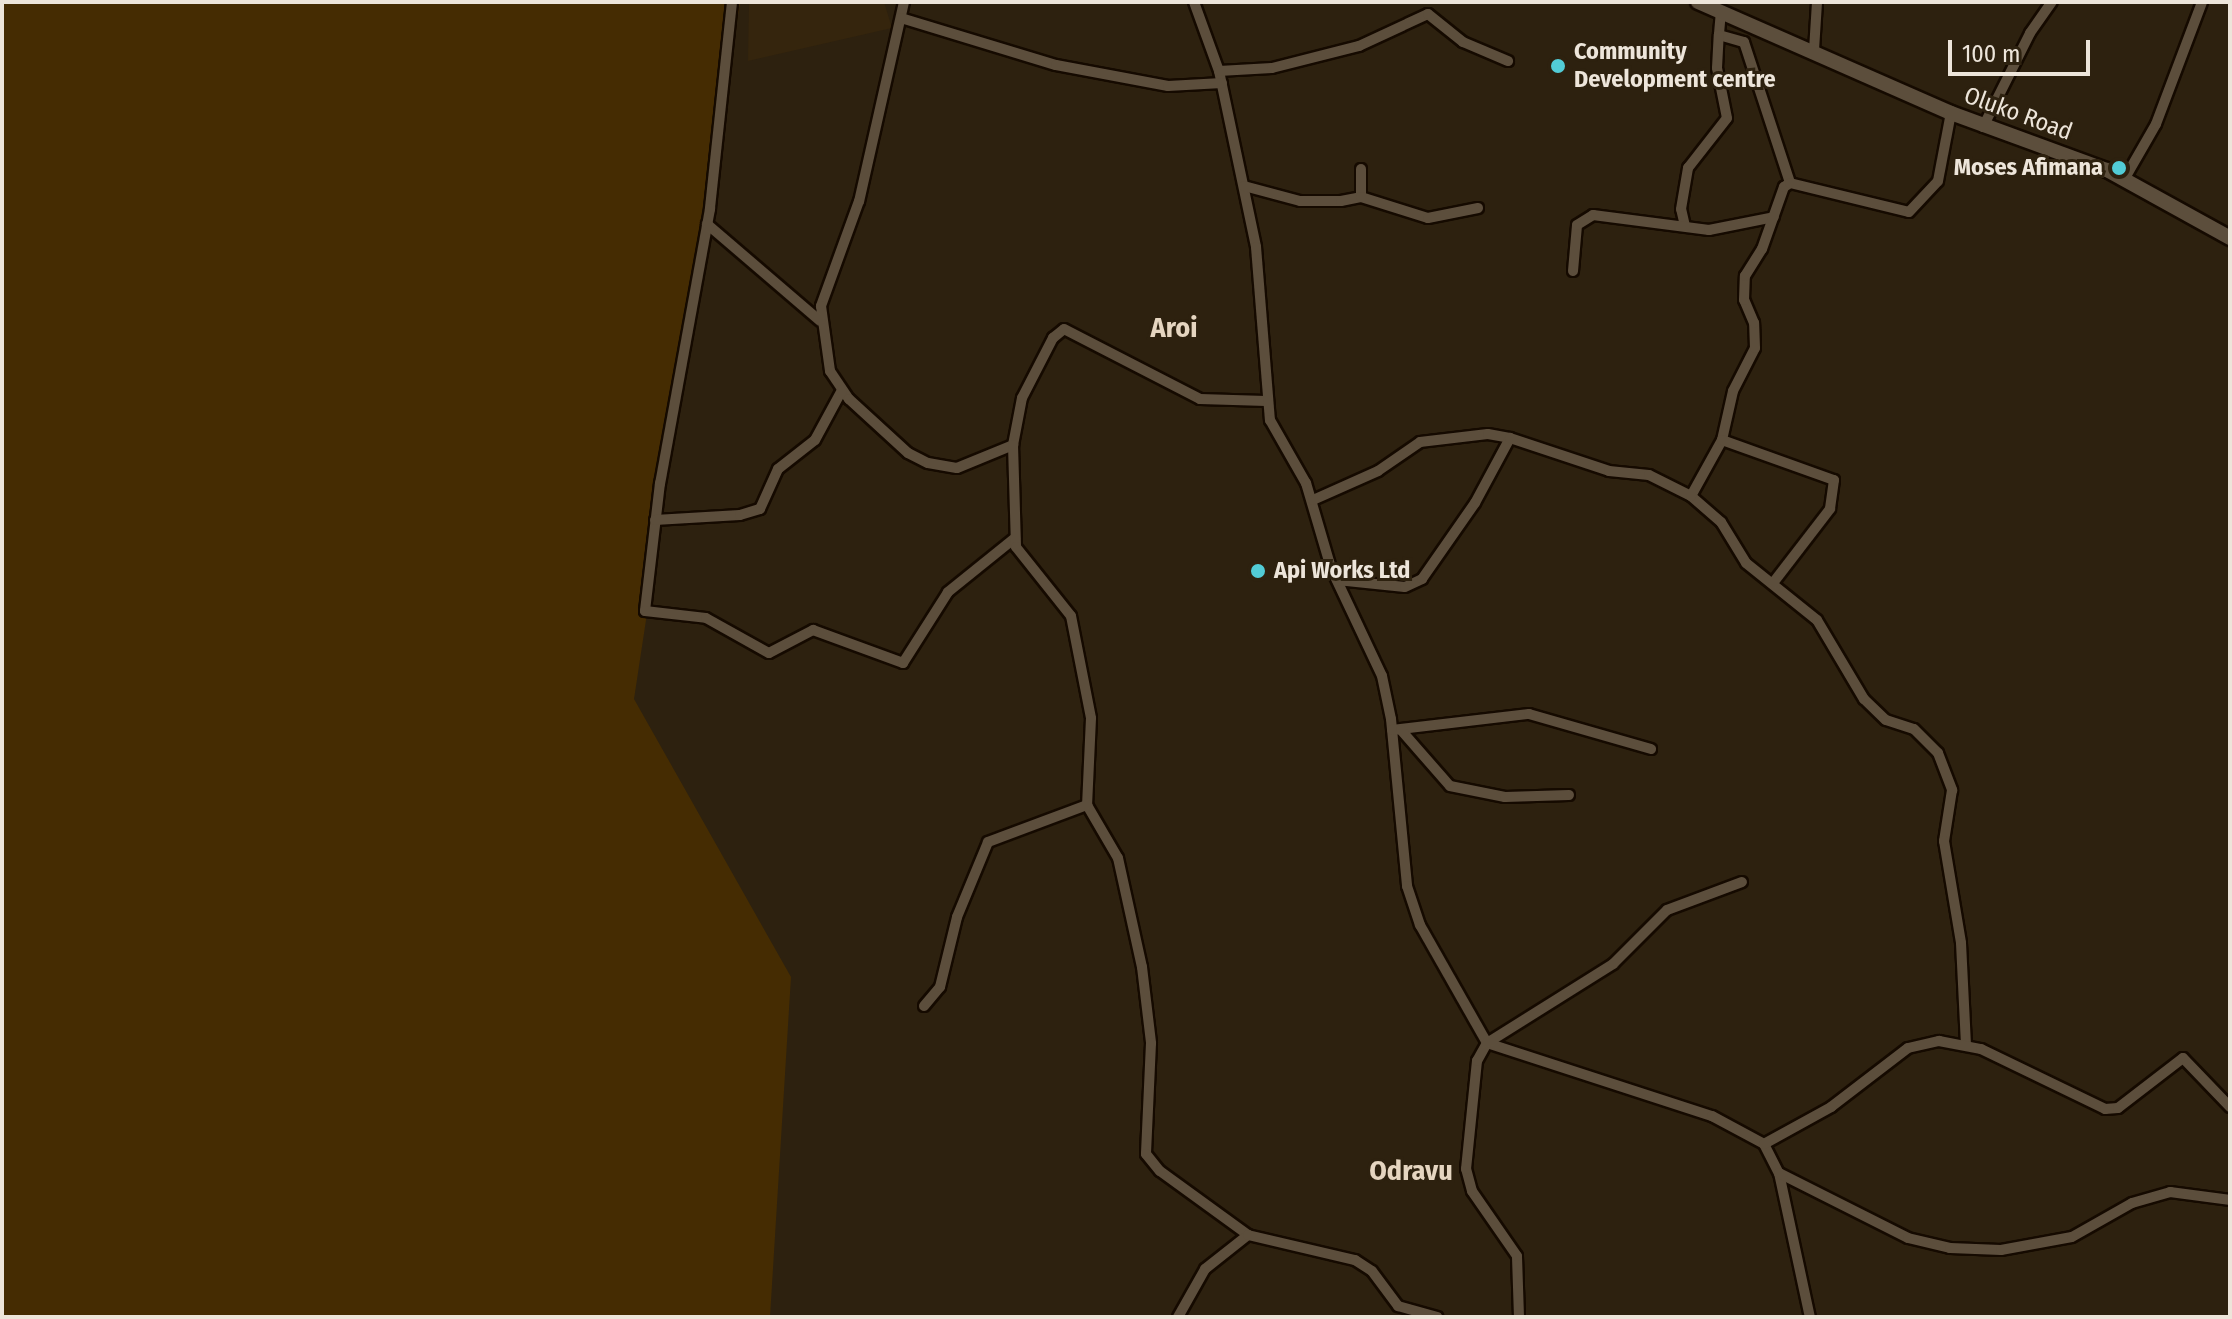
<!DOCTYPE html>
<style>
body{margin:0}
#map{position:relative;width:2232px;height:1319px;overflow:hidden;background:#2d210f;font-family:"Fira Sans Condensed",sans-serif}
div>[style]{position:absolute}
.built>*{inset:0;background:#35250d}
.green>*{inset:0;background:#452c02}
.roads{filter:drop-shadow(2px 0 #150a00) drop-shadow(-2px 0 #150a00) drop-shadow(0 2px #150a00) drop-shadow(0 -2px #150a00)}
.street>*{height:10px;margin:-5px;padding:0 5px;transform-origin:5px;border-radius:5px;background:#5c4e3c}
.secondary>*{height:14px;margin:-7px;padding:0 7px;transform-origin:7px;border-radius:7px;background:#5c4e3c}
.dots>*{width:22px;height:22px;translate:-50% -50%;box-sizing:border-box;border:4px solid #2d210f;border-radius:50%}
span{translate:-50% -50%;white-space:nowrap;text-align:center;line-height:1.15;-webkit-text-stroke:6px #2d210f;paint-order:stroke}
.poi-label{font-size:24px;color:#ede5da;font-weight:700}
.left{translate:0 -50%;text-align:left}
.right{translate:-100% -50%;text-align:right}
.street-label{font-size:24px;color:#ede5da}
.quarter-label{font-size:28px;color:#e5d5c0;font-weight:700}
.frame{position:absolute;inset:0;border:4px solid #ede5da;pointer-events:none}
.scale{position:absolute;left:1948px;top:40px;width:142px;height:36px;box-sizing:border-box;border:4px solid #ede5da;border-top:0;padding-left:10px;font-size:24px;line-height:28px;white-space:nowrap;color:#ede5da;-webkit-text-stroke:6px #2d210f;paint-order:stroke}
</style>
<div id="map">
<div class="built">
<i style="clip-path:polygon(749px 2px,884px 2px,892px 28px,748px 61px)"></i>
</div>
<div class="green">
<i style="clip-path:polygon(2px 2px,740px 2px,634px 699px,791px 977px,770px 1317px,2px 1317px)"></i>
</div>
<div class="roads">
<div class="street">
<i style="left:732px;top:2px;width:208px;rotate:96.1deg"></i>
<i style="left:710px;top:209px;width:279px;rotate:100.3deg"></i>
<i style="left:660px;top:483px;width:129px;rotate:96.7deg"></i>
<i style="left:645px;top:611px;width:61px;rotate:6.5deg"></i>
<i style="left:706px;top:618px;width:72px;rotate:29.1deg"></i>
<i style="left:769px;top:653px;width:50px;rotate:-27.6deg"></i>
<i style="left:813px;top:630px;width:96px;rotate:20.1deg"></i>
<i style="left:903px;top:663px;width:84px;rotate:-57.6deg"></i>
<i style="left:948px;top:592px;width:86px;rotate:-38.9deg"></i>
<i style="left:904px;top:2px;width:204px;rotate:102.7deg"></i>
<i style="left:859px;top:201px;width:112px;rotate:109.9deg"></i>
<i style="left:821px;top:306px;width:66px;rotate:82.1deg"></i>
<i style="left:830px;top:371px;width:34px;rotate:56deg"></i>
<i style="left:849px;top:399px;width:80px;rotate:42.5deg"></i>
<i style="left:908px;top:453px;width:22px;rotate:27deg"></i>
<i style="left:928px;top:463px;width:29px;rotate:10deg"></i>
<i style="left:957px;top:468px;width:61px;rotate:-22.3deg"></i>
<i style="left:1013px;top:445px;width:48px;rotate:-79.2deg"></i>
<i style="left:1022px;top:398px;width:68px;rotate:-62.7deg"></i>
<i style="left:1053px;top:338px;width:14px;rotate:-39deg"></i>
<i style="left:1064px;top:329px;width:153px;rotate:27.2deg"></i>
<i style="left:1200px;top:399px;width:66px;rotate:1.7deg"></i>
<i style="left:1194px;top:2px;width:73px;rotate:70.1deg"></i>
<i style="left:1219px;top:71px;width:180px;rotate:78.1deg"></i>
<i style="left:1256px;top:247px;width:174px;rotate:85.4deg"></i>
<i style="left:1270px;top:420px;width:73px;rotate:60.3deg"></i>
<i style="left:1306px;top:483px;width:89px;rotate:73.6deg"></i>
<i style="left:1331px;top:568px;width:119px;rotate:64.7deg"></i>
<i style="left:1382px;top:676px;width:44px;rotate:78.2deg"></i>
<i style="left:1391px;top:719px;width:168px;rotate:84.5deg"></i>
<i style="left:1407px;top:886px;width:41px;rotate:71.6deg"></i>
<i style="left:1420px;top:925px;width:136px;rotate:60.4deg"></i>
<i style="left:1487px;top:1043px;width:237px;rotate:18deg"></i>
<i style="left:1712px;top:1116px;width:59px;rotate:28.3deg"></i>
<i style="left:1764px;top:1144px;width:33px;rotate:63deg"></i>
<i style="left:1779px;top:1173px;width:147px;rotate:77.9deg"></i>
<i style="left:1721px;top:11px;width:24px;rotate:95deg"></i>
<i style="left:1719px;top:35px;width:26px;rotate:16deg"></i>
<i style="left:1744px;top:42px;width:148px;rotate:71.9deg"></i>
<i style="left:901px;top:18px;width:162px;rotate:16.9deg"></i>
<i style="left:1056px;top:65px;width:114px;rotate:10.6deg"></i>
<i style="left:1168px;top:86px;width:54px;rotate:-3.2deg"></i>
<i style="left:1814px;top:50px;width:48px;rotate:-86.4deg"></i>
<i style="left:1219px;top:71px;width:53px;rotate:-3.2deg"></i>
<i style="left:1272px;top:68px;width:90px;rotate:-14.2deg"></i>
<i style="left:1359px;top:46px;width:76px;rotate:-24.9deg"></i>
<i style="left:1428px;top:14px;width:45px;rotate:38.7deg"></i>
<i style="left:1463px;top:42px;width:49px;rotate:22.9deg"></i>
<i style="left:1983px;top:127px;width:105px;rotate:-63.4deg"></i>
<i style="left:2030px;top:33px;width:38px;rotate:-55deg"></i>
<i style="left:2125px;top:178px;width:62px;rotate:-60.1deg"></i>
<i style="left:2156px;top:124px;width:130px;rotate:-69.3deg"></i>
<i style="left:1244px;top:186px;width:58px;rotate:15deg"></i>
<i style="left:1300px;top:201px;width:41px"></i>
<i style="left:1341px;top:201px;width:20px;rotate:-11deg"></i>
<i style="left:1361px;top:197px;width:28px;rotate:-90deg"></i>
<i style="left:1361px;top:197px;width:70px;rotate:17.4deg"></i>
<i style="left:1428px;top:218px;width:51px;rotate:-11.3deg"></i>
<i style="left:707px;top:224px;width:149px;rotate:40.6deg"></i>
<i style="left:1685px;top:226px;width:17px;rotate:-103deg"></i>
<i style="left:1681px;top:209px;width:42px;rotate:-80.3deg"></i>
<i style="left:1688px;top:168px;width:63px;rotate:-52deg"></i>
<i style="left:1727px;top:118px;width:51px;rotate:-101.3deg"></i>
<i style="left:1717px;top:68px;width:33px;rotate:-87deg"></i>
<i style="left:1573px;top:271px;width:46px;rotate:-85deg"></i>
<i style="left:1577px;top:225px;width:19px;rotate:-32deg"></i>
<i style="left:1593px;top:215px;width:117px;rotate:7.4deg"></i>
<i style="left:1709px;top:230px;width:66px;rotate:-11.3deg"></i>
<i style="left:1722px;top:440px;width:50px;rotate:-77.3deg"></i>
<i style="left:1733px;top:391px;width:48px;rotate:-62.9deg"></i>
<i style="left:1755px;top:348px;width:25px;rotate:-92deg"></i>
<i style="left:1754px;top:323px;width:25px;rotate:-113deg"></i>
<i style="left:1744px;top:300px;width:24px;rotate:-88deg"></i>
<i style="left:1745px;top:276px;width:32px;rotate:-58deg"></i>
<i style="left:1762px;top:249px;width:66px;rotate:-70.5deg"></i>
<i style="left:1784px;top:187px;width:7px;rotate:-34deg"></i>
<i style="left:1790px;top:183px;width:122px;rotate:13.7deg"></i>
<i style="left:1909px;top:212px;width:42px;rotate:-46.9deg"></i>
<i style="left:1938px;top:181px;width:69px;rotate:-79.2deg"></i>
<i style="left:1013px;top:445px;width:102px;rotate:88.3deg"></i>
<i style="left:1016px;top:547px;width:88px;rotate:51.4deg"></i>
<i style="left:1071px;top:616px;width:104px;rotate:78.9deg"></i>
<i style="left:1091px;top:718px;width:87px;rotate:92.6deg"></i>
<i style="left:1087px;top:805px;width:61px;rotate:59.7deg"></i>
<i style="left:1118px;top:858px;width:112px;rotate:77.6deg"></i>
<i style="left:1142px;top:967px;width:77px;rotate:83.2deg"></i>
<i style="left:1151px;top:1043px;width:111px;rotate:92.6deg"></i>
<i style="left:1146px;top:1154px;width:22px;rotate:51deg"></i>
<i style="left:1160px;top:1171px;width:109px;rotate:36deg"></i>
<i style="left:1691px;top:496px;width:40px;rotate:41deg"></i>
<i style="left:1721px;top:522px;width:48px;rotate:58.6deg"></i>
<i style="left:1746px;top:563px;width:91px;rotate:38.8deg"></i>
<i style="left:1817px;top:620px;width:92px;rotate:59.3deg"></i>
<i style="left:1864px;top:699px;width:30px;rotate:44deg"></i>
<i style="left:1886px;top:720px;width:29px;rotate:18deg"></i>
<i style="left:1914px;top:729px;width:34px;rotate:45deg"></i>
<i style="left:1938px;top:753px;width:40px;rotate:69deg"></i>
<i style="left:1952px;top:790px;width:52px;rotate:98.9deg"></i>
<i style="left:1944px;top:841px;width:103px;rotate:80.5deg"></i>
<i style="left:1961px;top:943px;width:102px;rotate:87.2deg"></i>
<i style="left:1313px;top:500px;width:71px;rotate:-24deg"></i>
<i style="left:1378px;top:471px;width:51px;rotate:-34.6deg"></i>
<i style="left:1420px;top:442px;width:68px;rotate:-6.7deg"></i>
<i style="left:1488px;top:434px;width:22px;rotate:10deg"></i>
<i style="left:655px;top:520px;width:85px;rotate:-3.4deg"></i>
<i style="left:740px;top:515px;width:21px;rotate:-17deg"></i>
<i style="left:760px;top:509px;width:44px;rotate:-65.8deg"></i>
<i style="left:778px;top:469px;width:47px;rotate:-38.1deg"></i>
<i style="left:815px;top:440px;width:57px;rotate:-61.6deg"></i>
<i style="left:1337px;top:580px;width:68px;rotate:5.9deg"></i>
<i style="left:1405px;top:587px;width:19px;rotate:-25deg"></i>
<i style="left:1422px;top:579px;width:93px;rotate:-55.1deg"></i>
<i style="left:1475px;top:503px;width:74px;rotate:-61.7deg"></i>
<i style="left:1510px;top:438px;width:104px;rotate:18.4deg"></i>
<i style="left:1609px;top:471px;width:40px;rotate:5.7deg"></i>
<i style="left:1649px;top:475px;width:47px;rotate:26.6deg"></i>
<i style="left:1691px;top:496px;width:64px;rotate:-61deg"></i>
<i style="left:1722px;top:440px;width:119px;rotate:19.7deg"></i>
<i style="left:1834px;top:480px;width:29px;rotate:98deg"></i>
<i style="left:1830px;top:509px;width:93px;rotate:127.6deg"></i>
<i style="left:1392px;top:730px;width:138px;rotate:-6.7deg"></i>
<i style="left:1529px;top:714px;width:127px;rotate:16deg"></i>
<i style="left:1401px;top:730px;width:74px;rotate:48.8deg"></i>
<i style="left:1450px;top:786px;width:56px;rotate:11.3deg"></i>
<i style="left:1505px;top:797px;width:64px;rotate:-1.8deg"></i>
<i style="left:924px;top:1006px;width:25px;rotate:-50deg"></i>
<i style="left:940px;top:987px;width:72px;rotate:-76.3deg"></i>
<i style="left:957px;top:917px;width:81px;rotate:-67.5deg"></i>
<i style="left:988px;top:842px;width:106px;rotate:-20.5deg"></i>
<i style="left:1764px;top:1144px;width:77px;rotate:-28.9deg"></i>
<i style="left:1831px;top:1107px;width:97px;rotate:-37.5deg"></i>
<i style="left:1908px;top:1048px;width:32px;rotate:-13deg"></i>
<i style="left:1939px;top:1041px;width:43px;rotate:10.8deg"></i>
<i style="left:1981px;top:1049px;width:138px;rotate:25.8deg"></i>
<i style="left:2105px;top:1109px;width:13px;rotate:-4deg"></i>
<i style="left:2118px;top:1108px;width:82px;rotate:-37.6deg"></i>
<i style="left:2183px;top:1058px;width:68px;rotate:46.2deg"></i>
<i style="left:1779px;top:1173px;width:144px;rotate:26.7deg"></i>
<i style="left:1908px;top:1238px;width:43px;rotate:13.4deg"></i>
<i style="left:1950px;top:1248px;width:51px;rotate:2.2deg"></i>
<i style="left:2001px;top:1250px;width:72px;rotate:-10.4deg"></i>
<i style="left:2072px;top:1237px;width:69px;rotate:-29.5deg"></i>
<i style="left:2132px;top:1203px;width:40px;rotate:-16deg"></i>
<i style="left:2170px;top:1192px;width:61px;rotate:7.6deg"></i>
<i style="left:1178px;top:1317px;width:55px;rotate:-60.6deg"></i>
<i style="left:1205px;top:1269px;width:55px;rotate:-38.3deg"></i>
<i style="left:1248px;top:1235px;width:110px;rotate:13.2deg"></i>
<i style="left:1355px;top:1260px;width:20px;rotate:33deg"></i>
<i style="left:1372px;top:1271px;width:44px;rotate:53.4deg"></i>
<i style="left:1398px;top:1306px;width:41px;rotate:15.8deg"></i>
<i style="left:1519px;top:1317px;width:61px;rotate:-91.9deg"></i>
<i style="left:1517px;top:1256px;width:79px;rotate:-124.7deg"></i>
<i style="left:1472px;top:1191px;width:23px;rotate:-105deg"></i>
<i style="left:1466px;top:1169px;width:109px;rotate:-84.2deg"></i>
<i style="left:1477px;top:1061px;width:21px;rotate:-61deg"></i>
<i style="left:1487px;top:1043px;width:149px;rotate:-32.1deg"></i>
<i style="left:1613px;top:964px;width:76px;rotate:-45deg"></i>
<i style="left:1667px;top:910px;width:80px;rotate:-20.5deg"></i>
</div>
<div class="secondary">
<i style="left:1698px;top:2px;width:276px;rotate:23.7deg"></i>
<i style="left:1951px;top:113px;width:166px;rotate:20.1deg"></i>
<i style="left:2107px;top:170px;width:141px;rotate:28.9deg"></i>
</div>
</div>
<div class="dots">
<i style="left:1558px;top:66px;background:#52ccd6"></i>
<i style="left:2119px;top:168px;background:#52ccd6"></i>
<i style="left:1258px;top:571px;background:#52ccd6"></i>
</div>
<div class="poi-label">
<span class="left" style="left:1574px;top:66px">Community<br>Development centre</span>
<span class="right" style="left:2103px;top:168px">Moses Afimana</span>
<span class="left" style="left:1274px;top:571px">Api Works Ltd</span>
</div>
<div class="street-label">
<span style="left:2018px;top:114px;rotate:20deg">Oluko Road</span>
</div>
<div class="quarter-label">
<span style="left:1174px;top:328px">Aroi</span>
<span style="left:1411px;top:1171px">Odravu</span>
</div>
<div class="frame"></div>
<div class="scale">100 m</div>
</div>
